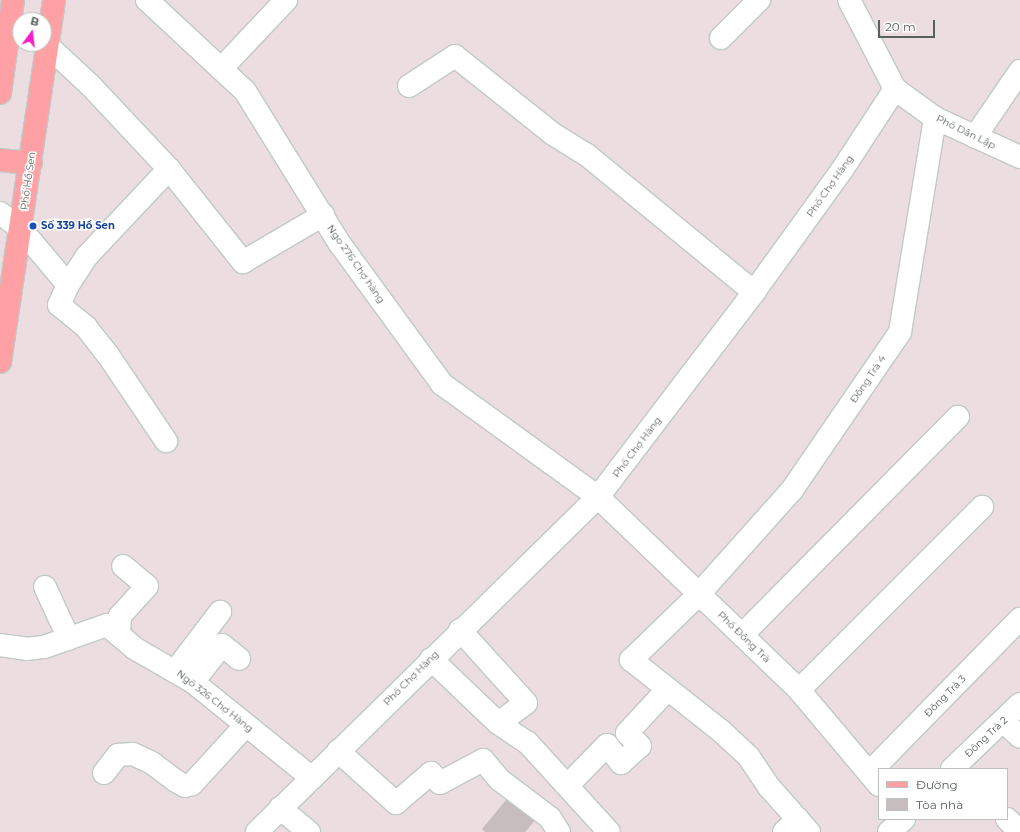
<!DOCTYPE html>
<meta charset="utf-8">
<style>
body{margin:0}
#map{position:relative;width:1020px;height:832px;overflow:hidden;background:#ecdee0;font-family:Montserrat,sans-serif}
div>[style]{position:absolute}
.building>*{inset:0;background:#c7bcbe}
.roads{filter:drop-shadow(1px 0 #c1c9c7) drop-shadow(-1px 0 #c1c9c7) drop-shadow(0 1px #c1c9c7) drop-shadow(0 -1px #c1c9c7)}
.minor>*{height:22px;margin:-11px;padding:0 11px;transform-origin:11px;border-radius:11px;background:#fff}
.major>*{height:22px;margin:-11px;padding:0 11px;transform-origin:11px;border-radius:11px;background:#ffa1a4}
.dots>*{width:11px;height:11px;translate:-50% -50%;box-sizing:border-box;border:2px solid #fff;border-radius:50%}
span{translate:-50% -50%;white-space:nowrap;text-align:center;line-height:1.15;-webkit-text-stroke:3px #fff;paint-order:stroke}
.street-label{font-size:10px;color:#58615e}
.transit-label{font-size:10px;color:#164399;font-weight:700}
.left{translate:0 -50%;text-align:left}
.legend{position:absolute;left:878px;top:768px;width:130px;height:52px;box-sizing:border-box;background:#fff;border:1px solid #bcc0bf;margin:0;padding:5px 7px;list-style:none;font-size:12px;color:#58615e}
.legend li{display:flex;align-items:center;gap:8px;height:20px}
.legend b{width:20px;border:1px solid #bcc0bf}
.north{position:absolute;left:12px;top:12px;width:40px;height:40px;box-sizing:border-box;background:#fff;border:1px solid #bcc0bf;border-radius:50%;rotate:15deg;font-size:11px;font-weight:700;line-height:16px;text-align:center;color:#58615e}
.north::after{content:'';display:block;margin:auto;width:14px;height:18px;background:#f31ec7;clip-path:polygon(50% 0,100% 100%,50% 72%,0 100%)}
.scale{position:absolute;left:878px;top:20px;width:57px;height:18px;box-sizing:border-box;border:2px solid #58615e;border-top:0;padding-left:5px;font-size:12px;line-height:14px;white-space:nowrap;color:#58615e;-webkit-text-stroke:3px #fff;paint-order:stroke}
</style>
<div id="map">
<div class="building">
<i style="clip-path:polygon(511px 794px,538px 817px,525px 832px,485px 832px,482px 829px)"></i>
</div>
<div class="roads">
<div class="minor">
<i style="left:147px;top:0;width:134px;rotate:42.9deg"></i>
<i style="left:245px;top:91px;width:180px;rotate:58.2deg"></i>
<i style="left:340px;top:244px;width:173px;rotate:53.9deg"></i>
<i style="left:442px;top:384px;width:193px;rotate:35.9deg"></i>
<i style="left:598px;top:497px;width:279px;rotate:43.8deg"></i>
<i style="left:799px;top:690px;width:124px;rotate:49.9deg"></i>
<i style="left:721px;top:38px;width:54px;rotate:-45deg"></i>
<i style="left:48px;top:46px;width:59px;rotate:42.9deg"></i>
<i style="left:91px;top:86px;width:114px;rotate:46.8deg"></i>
<i style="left:169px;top:169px;width:119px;rotate:51.5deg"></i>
<i style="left:243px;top:262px;width:93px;rotate:-30.4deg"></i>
<i style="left:221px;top:69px;width:95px;rotate:-46.7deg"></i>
<i style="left:409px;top:86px;width:55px;rotate:-33.1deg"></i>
<i style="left:455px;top:56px;width:125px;rotate:38.5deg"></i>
<i style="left:553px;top:134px;width:40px;rotate:32deg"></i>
<i style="left:587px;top:155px;width:216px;rotate:39.4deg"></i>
<i style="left:895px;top:89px;width:49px;rotate:35.9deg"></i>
<i style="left:935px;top:118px;width:94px;rotate:24.6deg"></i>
<i style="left:975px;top:137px;width:80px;rotate:-55.7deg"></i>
<i style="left:0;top:213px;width:26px;rotate:37deg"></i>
<i style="left:21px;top:229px;width:73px;rotate:50deg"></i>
<i style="left:68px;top:285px;width:22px;rotate:114deg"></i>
<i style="left:59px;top:305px;width:35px;rotate:39deg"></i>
<i style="left:86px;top:327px;width:36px;rotate:52deg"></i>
<i style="left:108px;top:355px;width:104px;rotate:56deg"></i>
<i style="left:68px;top:285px;width:35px;rotate:-57deg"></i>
<i style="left:87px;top:256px;width:120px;rotate:-46.7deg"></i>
<i style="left:45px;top:587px;width:57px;rotate:65.2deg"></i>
<i style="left:460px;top:630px;width:98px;rotate:47.9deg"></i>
<i style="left:526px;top:703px;width:34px;rotate:144deg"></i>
<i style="left:119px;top:635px;width:19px;rotate:-87deg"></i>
<i style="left:120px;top:616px;width:40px;rotate:-48deg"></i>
<i style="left:147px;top:586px;width:31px;rotate:-140deg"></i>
<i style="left:742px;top:635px;width:307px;rotate:-45.3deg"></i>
<i style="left:0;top:645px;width:27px;rotate:8deg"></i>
<i style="left:27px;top:649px;width:17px;rotate:-7deg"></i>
<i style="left:44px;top:647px;width:67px;rotate:-19.2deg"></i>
<i style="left:107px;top:625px;width:35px;rotate:40deg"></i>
<i style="left:134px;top:648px;width:68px;rotate:30deg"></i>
<i style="left:193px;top:682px;width:153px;rotate:38.9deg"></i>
<i style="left:431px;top:659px;width:93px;rotate:43.7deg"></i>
<i style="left:498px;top:723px;width:36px;rotate:34deg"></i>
<i style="left:528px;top:743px;width:120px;rotate:47.7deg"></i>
<i style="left:176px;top:670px;width:73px;rotate:-52.8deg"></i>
<i style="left:193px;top:682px;width:47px;rotate:-51.9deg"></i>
<i style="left:222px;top:645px;width:22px;rotate:39deg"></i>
<i style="left:799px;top:690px;width:259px;rotate:-45deg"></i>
<i style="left:1003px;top:721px;width:23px;rotate:43deg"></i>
<i style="left:338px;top:751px;width:78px;rotate:41.9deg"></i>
<i style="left:396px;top:803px;width:46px;rotate:-40.6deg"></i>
<i style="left:431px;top:773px;width:13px;rotate:48deg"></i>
<i style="left:440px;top:783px;width:49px;rotate:-28.1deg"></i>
<i style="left:483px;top:760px;width:26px;rotate:50deg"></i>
<i style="left:500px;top:780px;width:63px;rotate:37.2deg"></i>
<i style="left:550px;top:818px;width:17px;rotate:57deg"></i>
<i style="left:952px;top:769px;width:94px;rotate:-43.7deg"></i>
<i style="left:104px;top:773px;width:23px;rotate:-52deg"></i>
<i style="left:118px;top:755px;width:15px;rotate:-4deg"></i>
<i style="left:133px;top:754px;width:21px;rotate:25deg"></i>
<i style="left:152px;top:763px;width:30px;rotate:37deg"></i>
<i style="left:176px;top:781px;width:10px;rotate:29deg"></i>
<i style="left:185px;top:786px;width:7px;rotate:-16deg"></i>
<i style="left:192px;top:784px;width:80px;rotate:-47.5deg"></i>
<i style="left:869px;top:773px;width:216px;rotate:-45.6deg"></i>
<i style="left:567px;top:786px;width:57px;rotate:-45.7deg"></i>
<i style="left:607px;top:745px;width:23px;rotate:52deg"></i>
<i style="left:621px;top:763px;width:25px;rotate:-42deg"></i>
<i style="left:640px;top:746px;width:18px;rotate:-135deg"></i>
<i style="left:627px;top:733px;width:59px;rotate:-47.1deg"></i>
<i style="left:280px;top:808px;width:38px;rotate:40deg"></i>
<i style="left:1007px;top:819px;width:18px;rotate:45deg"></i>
<i style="left:257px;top:832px;width:478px;rotate:-44.5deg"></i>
<i style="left:598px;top:497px;width:258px;rotate:-52.7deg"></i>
<i style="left:754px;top:292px;width:150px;rotate:-54.2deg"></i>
<i style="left:842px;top:170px;width:97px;rotate:-56.8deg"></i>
<i style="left:895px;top:89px;width:100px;rotate:-117.3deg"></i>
<i style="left:784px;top:832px;width:19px;rotate:-43deg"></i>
<i style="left:809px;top:832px;width:60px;rotate:-131.6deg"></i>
<i style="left:769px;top:787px;width:36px;rotate:-124deg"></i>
<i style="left:749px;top:757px;width:38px;rotate:-137deg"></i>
<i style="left:721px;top:731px;width:115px;rotate:-141.7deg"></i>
<i style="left:631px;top:660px;width:95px;rotate:-44.1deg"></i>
<i style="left:699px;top:594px;width:140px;rotate:-48.2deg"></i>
<i style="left:792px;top:490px;width:191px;rotate:-55.6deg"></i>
<i style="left:900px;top:332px;width:217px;rotate:-80.7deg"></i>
<i style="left:889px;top:832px;width:20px;rotate:-41deg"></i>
</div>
<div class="major">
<i style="left:0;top:93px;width:94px;rotate:-82deg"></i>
<i style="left:0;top:160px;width:31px;rotate:6deg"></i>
<i style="left:0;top:362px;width:366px;rotate:-81.5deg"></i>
</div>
</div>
<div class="dots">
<i style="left:33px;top:226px;background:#1a4fb4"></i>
</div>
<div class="street-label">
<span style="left:966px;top:132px;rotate:26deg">Phố Dân Lập</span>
<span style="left:28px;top:181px;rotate:-82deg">Phố Hồ Sen</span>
<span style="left:830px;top:186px;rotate:-55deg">Phố Chợ Hàng</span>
<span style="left:356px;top:264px;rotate:55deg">Ngo 276 Chợ hàng</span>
<span style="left:868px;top:379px;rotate:-56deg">Đông Trà 4</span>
<span style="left:637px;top:447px;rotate:-53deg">Phố Chợ Hàng</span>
<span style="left:744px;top:637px;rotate:44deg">Phố Đông Trà</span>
<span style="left:411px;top:678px;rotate:-45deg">Phố Chợ Hàng</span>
<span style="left:945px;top:696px;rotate:-45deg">Đông Trà 3</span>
<span style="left:215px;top:701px;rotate:38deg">Ngõ 326 Chợ Hàng</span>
<span style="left:986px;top:737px;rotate:-43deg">Đông Trà 2</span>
</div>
<div class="transit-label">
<span class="left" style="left:41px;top:226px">Số 339 Hồ Sen</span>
</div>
<ul class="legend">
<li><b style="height:5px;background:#ffa1a4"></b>Đường</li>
<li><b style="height:11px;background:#c7bcbe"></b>Tòa nhà</li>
</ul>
<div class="north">B</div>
<div class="scale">20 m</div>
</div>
